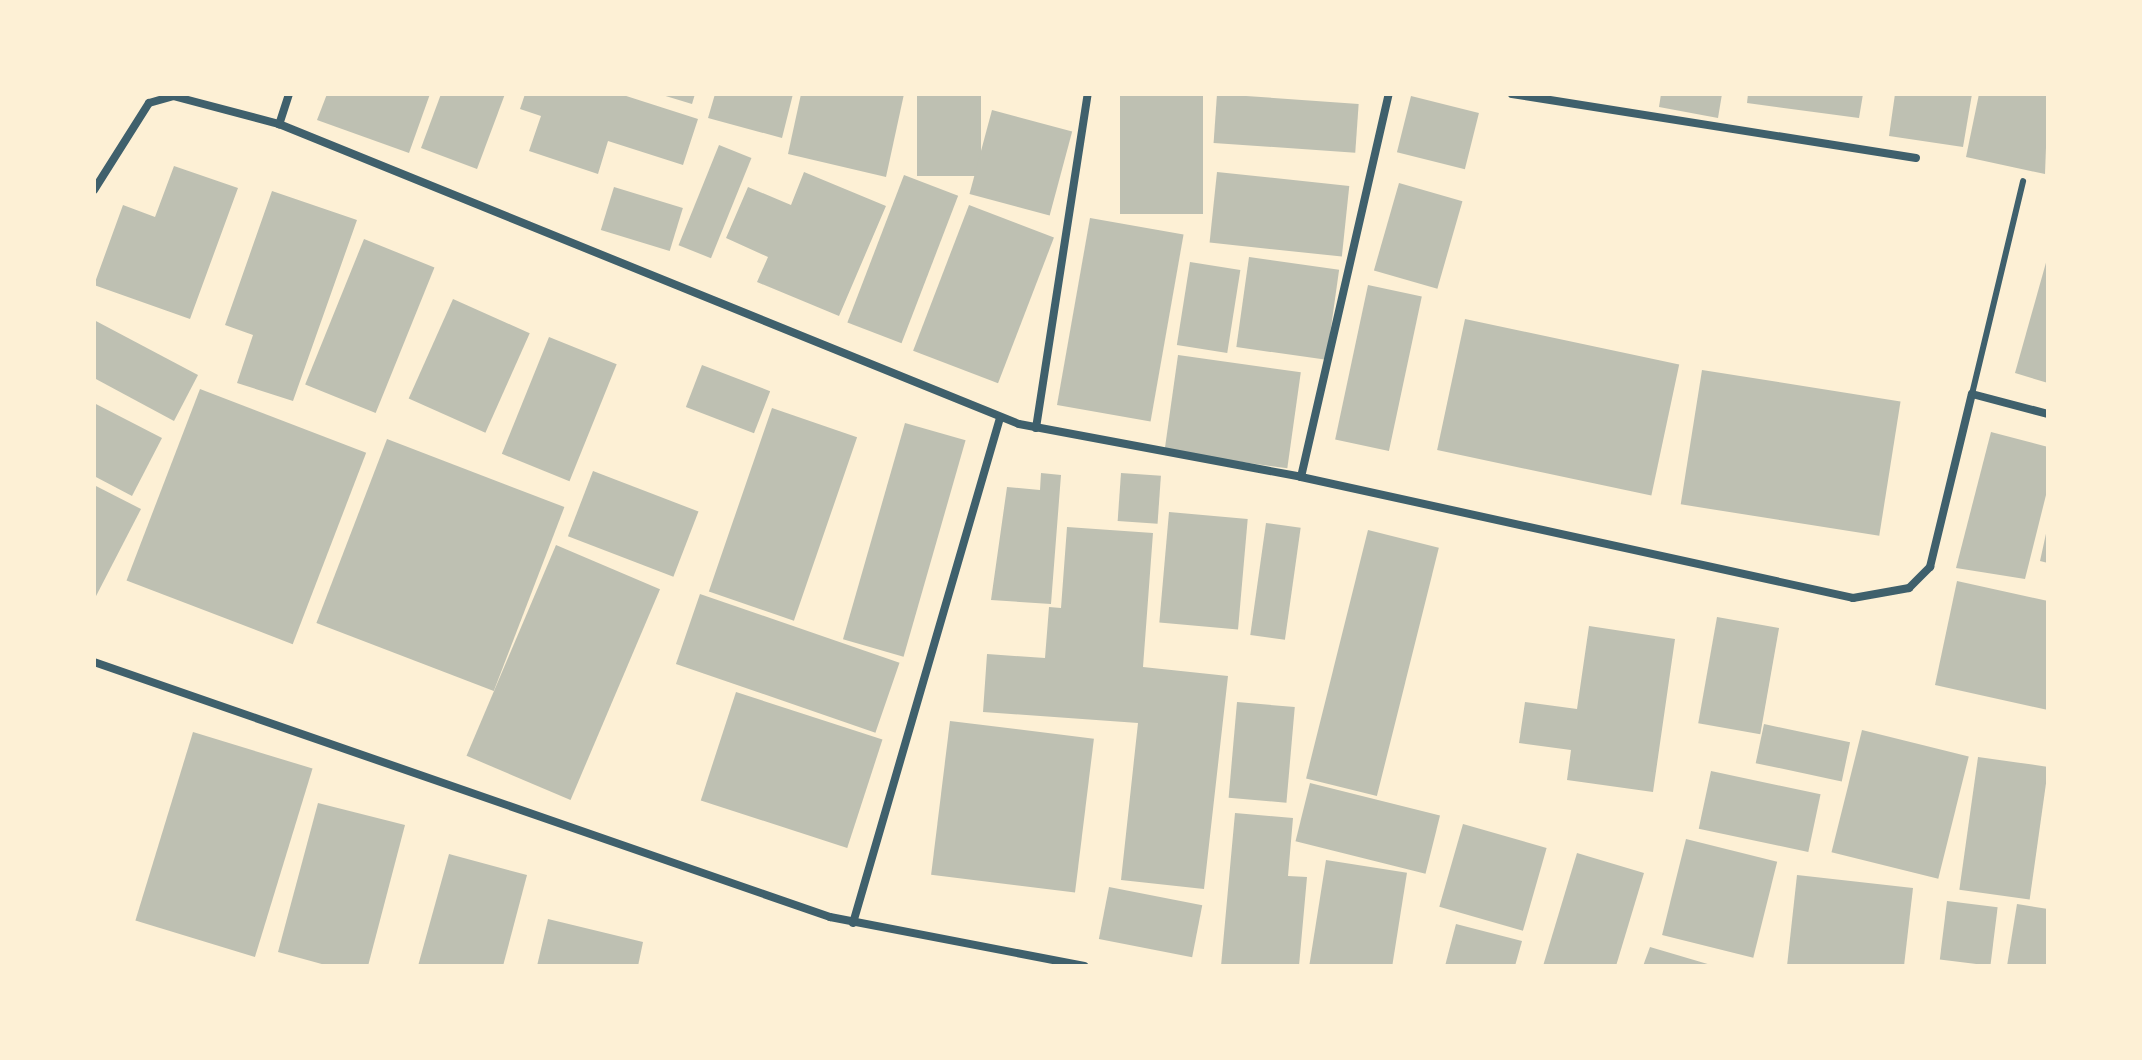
<!DOCTYPE html>
<style>
body{margin:0}
#map{position:relative;width:2142px;height:1060px;overflow:hidden;background:#fdf0d5;font-family:"Playfair Display",serif}
div>[style]{position:absolute}
.building>*{inset:0;background:#bec0b2;transform-origin:0 0}
.service>*{height:6px;margin:-3px;padding:0 3px;transform-origin:3px;border-radius:3px;background:#3f606c}
.minor>*{height:8px;margin:-4px;padding:0 4px;transform-origin:4px;border-radius:4px;background:#3f606c}
span{translate:-50% -50%;white-space:nowrap;text-align:center;line-height:1.15;-webkit-text-stroke:6px #fdf0d5;paint-order:stroke}
.frame{position:absolute;inset:0;border:96px solid #fdf0d5;pointer-events:none}
</style>
<div id="map">
<div class="building">
<i style="clip-path:polygon(327px 94px,430px 94px,409px 153px,317px 120px)"></i>
<i style="clip-path:polygon(441px 94px,505px 94px,477px 169px,421px 148px)"></i>
<i style="clip-path:polygon(525px 94px,620px 94px,698px 119px,683px 165px,608px 141px,598px 174px,529px 151px,541px 116px,520px 109px)"></i>
<i style="clip-path:polygon(659px 94px,695px 94px,692px 104px)"></i>
<i style="clip-path:polygon(715px 94px,793px 94px,782px 138px,708px 118px)"></i>
<i style="clip-path:polygon(801px 94px,904px 94px,886px 177px,788px 154px)"></i>
<i style="left:917px;top:94px;width:64px;height:82px"></i>
<i style="left:1120px;top:94px;width:83px;height:120px"></i>
<i style="left:1217px;top:94px;width:142px;height:49px;rotate:4deg"></i>
<i style="clip-path:polygon(1661px 94px,1722px 94px,1718px 118px,1659px 107px)"></i>
<i style="clip-path:polygon(1748px 94px,1863px 94px,1859px 118px,1747px 103px)"></i>
<i style="clip-path:polygon(1895px 94px,1972px 94px,1963px 147px,1889px 136px)"></i>
<i style="clip-path:polygon(1979px 94px,2048px 94px,2045px 174px,1966px 157px)"></i>
<i style="left:1411px;top:96px;width:70px;height:58px;rotate:14deg"></i>
<i style="left:992px;top:110px;width:83px;height:87px;rotate:15deg"></i>
<i style="left:719px;top:145px;width:35px;height:108px;rotate:22deg"></i>
<i style="clip-path:polygon(174px 166px,238px 188px,190px 319px,94px 285px,123px 205px,155px 217px)"></i>
<i style="clip-path:polygon(804px 172px,886px 206px,839px 316px,757px 282px,768px 257px,726px 238px,748px 187px,791px 205px)"></i>
<i style="left:1217px;top:172px;width:133px;height:71px;rotate:6deg"></i>
<i style="left:904px;top:175px;width:58px;height:158px;rotate:21deg"></i>
<i style="left:1399px;top:183px;width:66px;height:91px;rotate:16deg"></i>
<i style="left:614px;top:187px;width:72px;height:45px;rotate:17deg"></i>
<i style="clip-path:polygon(272px 191px,357px 220px,293px 401px,237px 383px,253px 335px,225px 325px)"></i>
<i style="left:969px;top:205px;width:91px;height:156px;rotate:21deg"></i>
<i style="left:1090px;top:218px;width:95px;height:190px;rotate:10deg"></i>
<i style="left:364px;top:239px;width:76px;height:157px;rotate:22deg"></i>
<i style="left:1249px;top:257px;width:91px;height:91px;rotate:8deg"></i>
<i style="clip-path:polygon(2047px 259px,2048px 259px,2048px 383px,2015px 373px)"></i>
<i style="left:1190px;top:262px;width:51px;height:84px;rotate:9deg"></i>
<i style="left:1368px;top:285px;width:55px;height:158px;rotate:12deg"></i>
<i style="left:453px;top:299px;width:84px;height:109px;rotate:24deg"></i>
<i style="left:1465px;top:319px;width:219px;height:134px;rotate:12deg"></i>
<i style="clip-path:polygon(94px 320px,198px 375px,174px 421px,94px 378px)"></i>
<i style="left:549px;top:337px;width:73px;height:126px;rotate:22deg"></i>
<i style="left:1178px;top:355px;width:124px;height:97px;rotate:8deg"></i>
<i style="left:702px;top:365px;width:73px;height:45px;rotate:21deg"></i>
<i style="left:1702px;top:370px;width:201px;height:136px;rotate:9deg"></i>
<i style="left:200px;top:389px;width:178px;height:205px;rotate:21deg"></i>
<i style="clip-path:polygon(94px 403px,162px 438px,132px 496px,94px 476px)"></i>
<i style="left:772px;top:408px;width:90px;height:194px;rotate:19deg"></i>
<i style="left:905px;top:423px;width:63px;height:225px;rotate:16deg"></i>
<i style="clip-path:polygon(1991px 432px,2048px 447px,2048px 487px,2025px 579px,1956px 568px)"></i>
<i style="left:387px;top:439px;width:190px;height:197px;rotate:21deg"></i>
<i style="left:593px;top:471px;width:113px;height:70px;rotate:21deg"></i>
<i style="clip-path:polygon(1041px 473px,1061px 475px,1051px 604px,991px 600px,1007px 487px,1040px 490px)"></i>
<i style="left:1121px;top:473px;width:40px;height:48px;rotate:4deg"></i>
<i style="clip-path:polygon(94px 485px,141px 509px,94px 600px)"></i>
<i style="left:1169px;top:512px;width:79px;height:111px;rotate:5deg"></i>
<i style="left:1266px;top:523px;width:35px;height:113px;rotate:8deg"></i>
<i style="clip-path:polygon(1067px 527px,1153px 533px,1143px 667px,1228px 676px,1204px 889px,1121px 880px,1138px 723px,983px 712px,987px 654px,1045px 658px,1049px 607px,1061px 608px)"></i>
<i style="clip-path:polygon(2047px 529px,2048px 530px,2048px 563px,2040px 561px)"></i>
<i style="left:1368px;top:530px;width:73px;height:256px;rotate:14deg"></i>
<i style="left:556px;top:545px;width:113px;height:229px;rotate:23deg"></i>
<i style="clip-path:polygon(1957px 581px,2048px 601px,2048px 710px,1935px 685px)"></i>
<i style="left:700px;top:594px;width:211px;height:74px;rotate:19deg"></i>
<i style="left:1717px;top:617px;width:63px;height:108px;rotate:10deg"></i>
<i style="clip-path:polygon(1589px 626px,1675px 639px,1653px 792px,1567px 780px,1571px 750px,1519px 743px,1525px 702px,1577px 709px)"></i>
<i style="left:736px;top:692px;width:154px;height:114px;rotate:18deg"></i>
<i style="left:1237px;top:702px;width:58px;height:96px;rotate:5deg"></i>
<i style="left:950px;top:721px;width:145px;height:155px;rotate:7deg"></i>
<i style="left:1764px;top:724px;width:88px;height:40px;rotate:12deg"></i>
<i style="left:1862px;top:730px;width:110px;height:126px;rotate:14deg"></i>
<i style="left:193px;top:732px;width:125px;height:197px;rotate:17deg"></i>
<i style="left:1978px;top:757px;width:71px;height:134px;rotate:8deg"></i>
<i style="left:1711px;top:771px;width:112px;height:59px;rotate:12deg"></i>
<i style="left:1310px;top:783px;width:134px;height:60px;rotate:14deg"></i>
<i style="clip-path:polygon(318px 803px,405px 825px,368px 966px,329px 966px,278px 952px)"></i>
<i style="clip-path:polygon(1235px 813px,1293px 818px,1288px 876px,1307px 877px,1299px 966px,1221px 966px)"></i>
<i style="left:1463px;top:824px;width:87px;height:86px;rotate:16deg"></i>
<i style="left:1686px;top:839px;width:94px;height:99px;rotate:14deg"></i>
<i style="clip-path:polygon(1577px 853px,1644px 873px,1616px 966px,1543px 966px)"></i>
<i style="clip-path:polygon(449px 854px,527px 875px,503px 966px,418px 966px)"></i>
<i style="left:1326px;top:860px;width:82px;height:108px;rotate:9deg"></i>
<i style="clip-path:polygon(1797px 875px,1913px 888px,1904px 966px,1787px 966px)"></i>
<i style="left:1109px;top:887px;width:95px;height:53px;rotate:11deg"></i>
<i style="left:1947px;top:901px;width:51px;height:59px;rotate:7deg"></i>
<i style="clip-path:polygon(2017px 904px,2048px 909px,2048px 966px,2007px 966px)"></i>
<i style="clip-path:polygon(548px 919px,643px 942px,638px 966px,537px 966px)"></i>
<i style="clip-path:polygon(1456px 924px,1522px 941px,1515px 966px,1445px 966px)"></i>
<i style="clip-path:polygon(1650px 947px,1711px 965px,1711px 966px,1643px 966px)"></i>
</div>
<div class="service">
<i style="left:1972px;top:394px;width:219px;rotate:-76.5deg"></i>
</div>
<div class="minor">
<i style="left:289px;top:94px;width:32px;rotate:108deg"></i>
<i style="left:279px;top:124px;width:798px;rotate:22.07deg"></i>
<i style="left:1019px;top:424px;width:287px;rotate:10.6deg"></i>
<i style="left:1301px;top:477px;width:565px;rotate:12.36deg"></i>
<i style="left:1853px;top:598px;width:57px;rotate:-10.1deg"></i>
<i style="left:1909px;top:588px;width:30px;rotate:-45deg"></i>
<i style="left:1930px;top:567px;width:178px;rotate:-76.4deg"></i>
<i style="left:1972px;top:394px;width:79px;rotate:14.7deg"></i>
<i style="left:1512px;top:94px;width:409px;rotate:9deg"></i>
<i style="left:94px;top:190px;width:103px;rotate:-57.7deg"></i>
<i style="left:149px;top:103px;width:25px;rotate:-16deg"></i>
<i style="left:173px;top:96px;width:110px;rotate:14.8deg"></i>
<i style="left:1036px;top:428px;width:338px;rotate:-81.2deg"></i>
<i style="left:1301px;top:477px;width:393px;rotate:-77.1deg"></i>
<i style="left:94px;top:662px;width:779px;rotate:19.11deg"></i>
<i style="left:830px;top:917px;width:259px;rotate:10.9deg"></i>
<i style="left:853px;top:923px;width:526px;rotate:-73.77deg"></i>
</div>
<div class="frame"></div>
</div>
